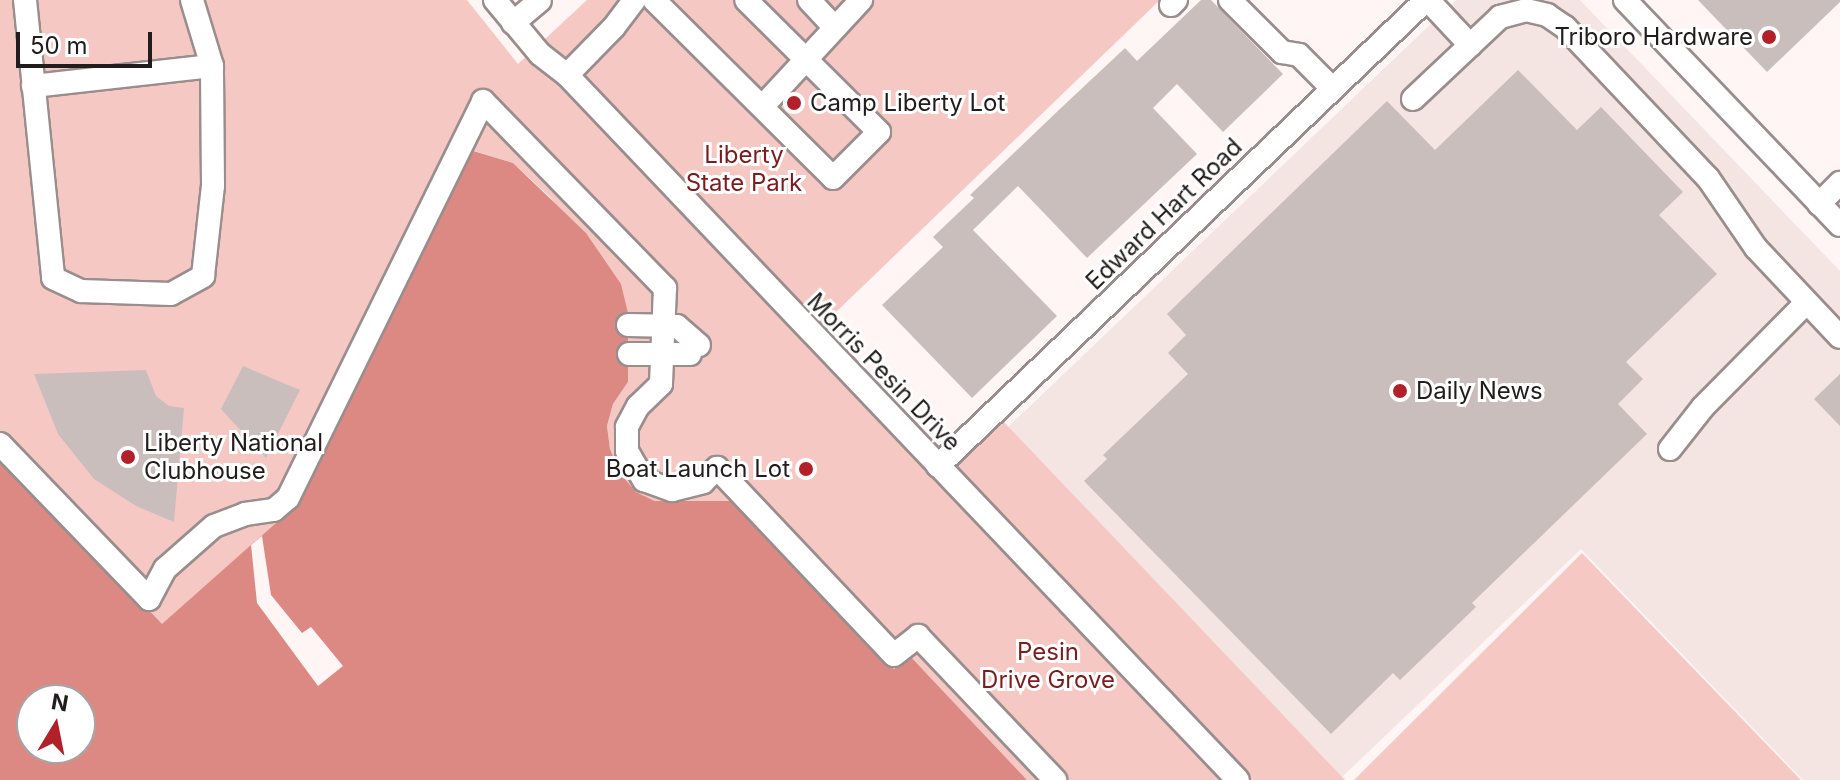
<!DOCTYPE html>
<style>
body{margin:0}
#map{position:relative;width:1840px;height:780px;overflow:hidden;background:#fff5f4;font-family:Inter,sans-serif}
div>[style]{position:absolute}
.built>*{inset:0;background:#f4e4e2}
.green>*{inset:0;background:#f6c8c4}
.water>*{inset:0;background:#dd8983}
.pier>*{inset:0;background:#fff5f4}
.building>*{inset:0;background:#cabebd}
.roads{filter:drop-shadow(2px 0 #998e8d) drop-shadow(-2px 0 #998e8d) drop-shadow(0 2px #998e8d) drop-shadow(0 -2px #998e8d)}
.minor>*{height:22px;margin:-11px;padding:0 11px;transform-origin:11px;border-radius:11px;background:#fff}
.dots>*{width:22px;height:22px;translate:-50% -50%;box-sizing:border-box;border:4px solid #fff;border-radius:50%}
span{translate:-50% -50%;white-space:nowrap;text-align:center;line-height:1.15;-webkit-text-stroke:6px #fff;paint-order:stroke}
.poi-label{font-size:24px;color:#211d1d}
.right{translate:-100% -50%;text-align:right}
.left{translate:0 -50%;text-align:left}
.park-label{font-size:24px;color:#7e1b1e}
.street-label{font-size:24px;color:#211d1d}
.north{position:absolute;left:16px;top:684px;width:80px;height:80px;box-sizing:border-box;background:#fff;border:2px solid #a6a5a5;border-radius:50%;rotate:10deg;font-size:22px;font-weight:700;line-height:32px;text-align:center;color:#211d1d}
.north::after{content:'';display:block;margin:auto;width:28px;height:36px;background:#b22129;clip-path:polygon(50% 0,100% 100%,50% 72%,0 100%)}
.scale{position:absolute;left:16px;top:32px;width:136px;height:36px;box-sizing:border-box;border:4px solid #211d1d;border-top:0;padding-left:10px;font-size:24px;line-height:28px;white-space:nowrap;color:#211d1d;-webkit-text-stroke:6px #fff;paint-order:stroke}
</style>
<div id="map">
<div class="built">
<i style="clip-path:polygon(1456px 0,1580px 0,1840px 271px,1840px 780px,1803px 780px,1581px 549px,1342px 777px,1007px 428px)"></i>
</div>
<div class="green">
<i style="clip-path:polygon(0 0,467px 0,518px 64px,587px 0,1160px 0,807px 340px,936px 475px,1003px 421px,1345px 780px,1027px 780px,911px 657px,894px 669px,732px 501px,655px 501px,636px 492px,620px 473px,610px 449px,607px 426px,613px 404px,628px 382px,628px 313px,550px 197px,513px 163px,471px 150px,295px 506px,162px 625px,0 455px)"></i>
<i style="clip-path:polygon(1582px 553px,1801px 780px,1354px 780px)"></i>
</div>
<div class="water">
<i style="clip-path:polygon(evenodd,470px 150px,513px 163px,586px 233px,621px 284px,628px 313px,628px 382px,613px 404px,607px 426px,610px 449px,620px 473px,636px 492px,655px 501px,732px 501px,894px 669px,910px 656px,1027px 780px,0 780px,0 455px,162px 624px,295px 506px,470px 150px,32px 700px,80px 700px,80px 748px,32px 748px,32px 700px)"></i>
</div>
<div class="pier">
<i style="clip-path:polygon(262px 536px,271px 595px,302px 633px,311px 627px,343px 666px,318px 686px,257px 603px,251px 545px)"></i>
</div>
<div class="building">
<i style="clip-path:polygon(1201px 0,1211px 0,1283px 74px,1223px 132px,1177px 84px,1153px 108px,1197px 154px,1087px 258px,1018px 186px,973px 230px,1057px 316px,972px 398px,882px 305px,943px 247px,933px 237px,974px 198px,970px 195px,1062px 107px,1125px 48px,1137px 61px)"></i>
<i style="clip-path:polygon(1698px 0,1840px 0,1840px 2px,1767px 72px)"></i>
<i style="clip-path:polygon(1518px 70px,1577px 130px,1601px 107px,1683px 192px,1659px 215px,1717px 274px,1626px 362px,1643px 379px,1618px 404px,1647px 434px,1472px 603px,1476px 607px,1400px 680px,1393px 673px,1331px 734px,1084px 481px,1107px 459px,1103px 455px,1188px 374px,1168px 353px,1186px 335px,1167px 314px,1387px 101px,1435px 150px)"></i>
<i style="clip-path:polygon(243px 366px,300px 390px,266px 458px,221px 409px)"></i>
<i style="clip-path:polygon(146px 370px,156px 396px,169px 406px,184px 408px,174px 522px,136px 506px,94px 479px,58px 434px,34px 374px)"></i>
<i style="clip-path:polygon(1840px 374px,1840px 426px,1814px 399px)"></i>
</div>
<div class="roads">
<div class="minor">
<i style="left:25px;top:0;width:279px;rotate:84.2deg"></i>
<i style="left:53px;top:278px;width:31px;rotate:25deg"></i>
<i style="left:81px;top:291px;width:90px;rotate:1.9deg"></i>
<i style="left:171px;top:294px;width:37px;rotate:-29deg"></i>
<i style="left:203px;top:276px;width:91px;rotate:-83.7deg"></i>
<i style="left:213px;top:186px;width:120px;rotate:-90.5deg"></i>
<i style="left:212px;top:66px;width:69px;rotate:-106.9deg"></i>
<i style="left:495px;top:0;width:70px;rotate:50.2deg"></i>
<i style="left:540px;top:54px;width:34px;rotate:38deg"></i>
<i style="left:567px;top:75px;width:973px;rotate:46.42deg"></i>
<i style="left:654px;top:0;width:252px;rotate:44.8deg"></i>
<i style="left:833px;top:178px;width:65px;rotate:-45deg"></i>
<i style="left:879px;top:132px;width:187px;rotate:-135.2deg"></i>
<i style="left:809px;top:0;width:38px;rotate:47deg"></i>
<i style="left:1230px;top:0;width:74px;rotate:45deg"></i>
<i style="left:1282px;top:52px;width:17px;rotate:10deg"></i>
<i style="left:1299px;top:55px;width:48px;rotate:45deg"></i>
<i style="left:1428px;top:0;width:62px;rotate:47deg"></i>
<i style="left:1625px;top:0;width:311px;rotate:46.3deg"></i>
<i style="left:1171px;top:5px;width:7px;rotate:-45deg"></i>
<i style="left:513px;top:23px;width:35px;rotate:-40deg"></i>
<i style="left:567px;top:75px;width:67px;rotate:-45.6deg"></i>
<i style="left:614px;top:27px;width:34px;rotate:-53deg"></i>
<i style="left:33px;top:86px;width:180px;rotate:-6.4deg"></i>
<i style="left:1413px;top:99px;width:120px;rotate:-43.3deg"></i>
<i style="left:1500px;top:17px;width:27px;rotate:-15deg"></i>
<i style="left:1526px;top:10px;width:22px;rotate:13deg"></i>
<i style="left:1547px;top:15px;width:22px;rotate:34deg"></i>
<i style="left:1565px;top:27px;width:208px;rotate:46.6deg"></i>
<i style="left:1708px;top:178px;width:85px;rotate:55.6deg"></i>
<i style="left:1756px;top:248px;width:122px;rotate:46.7deg"></i>
<i style="left:762px;top:107px;width:146px;rotate:-47.2deg"></i>
<i style="left:1819px;top:204px;width:30px;rotate:-45deg"></i>
<i style="left:628px;top:325px;width:49px;rotate:1.2deg"></i>
<i style="left:677px;top:326px;width:29px;rotate:41deg"></i>
<i style="left:629px;top:354px;width:61px"></i>
<i style="left:0;top:444px;width:215px;rotate:46.1deg"></i>
<i style="left:149px;top:599px;width:34px;rotate:-62deg"></i>
<i style="left:165px;top:569px;width:65px;rotate:-41.3deg"></i>
<i style="left:214px;top:526px;width:33px;rotate:-21deg"></i>
<i style="left:245px;top:514px;width:29px;rotate:-8deg"></i>
<i style="left:274px;top:510px;width:18px;rotate:-41deg"></i>
<i style="left:288px;top:498px;width:442px;rotate:-63.8deg"></i>
<i style="left:483px;top:101px;width:261px;rotate:45.8deg"></i>
<i style="left:665px;top:288px;width:96px;rotate:92.4deg"></i>
<i style="left:661px;top:384px;width:32px;rotate:136deg"></i>
<i style="left:638px;top:406px;width:24px;rotate:118deg"></i>
<i style="left:627px;top:427px;width:24px;rotate:90deg"></i>
<i style="left:627px;top:451px;width:34px;rotate:60deg"></i>
<i style="left:644px;top:480px;width:30px;rotate:20deg"></i>
<i style="left:672px;top:490px;width:32px;rotate:-14deg"></i>
<i style="left:703px;top:482px;width:20px;rotate:-45deg"></i>
<i style="left:717px;top:468px;width:257px;rotate:46.6deg"></i>
<i style="left:894px;top:655px;width:31px;rotate:-38deg"></i>
<i style="left:918px;top:636px;width:199px;rotate:46.4deg"></i>
<i style="left:1670px;top:449px;width:53px;rotate:-51.8deg"></i>
<i style="left:1703px;top:407px;width:146px;rotate:-45.3deg"></i>
<i style="left:938px;top:466px;width:675px;rotate:-43.68deg"></i>
</div>
</div>
<div class="dots">
<i style="left:1769px;top:37px;background:#b22129"></i>
<i style="left:794px;top:103px;background:#b22129"></i>
<i style="left:1400px;top:391px;background:#b22129"></i>
<i style="left:128px;top:457px;background:#b22129"></i>
<i style="left:806px;top:469px;background:#b22129"></i>
</div>
<div class="poi-label">
<span class="right" style="left:1753px;top:37px">Triboro Hardware</span>
<span class="left" style="left:810px;top:103px">Camp Liberty Lot</span>
<span class="left" style="left:1416px;top:391px">Daily News</span>
<span class="left" style="left:144px;top:457px">Liberty National<br>Clubhouse</span>
<span class="right" style="left:790px;top:469px">Boat Launch Lot</span>
</div>
<div class="park-label">
<span style="left:744px;top:169px">Liberty<br>State Park</span>
<span style="left:1048px;top:666px">Pesin<br>Drive Grove</span>
</div>
<div class="street-label">
<span style="left:1164px;top:214px;rotate:-44deg">Edward Hart Road</span>
<span style="left:884px;top:372px;rotate:46deg">Morris Pesin Drive</span>
</div>
<div class="north">N</div>
<div class="scale">50 m</div>
</div>
